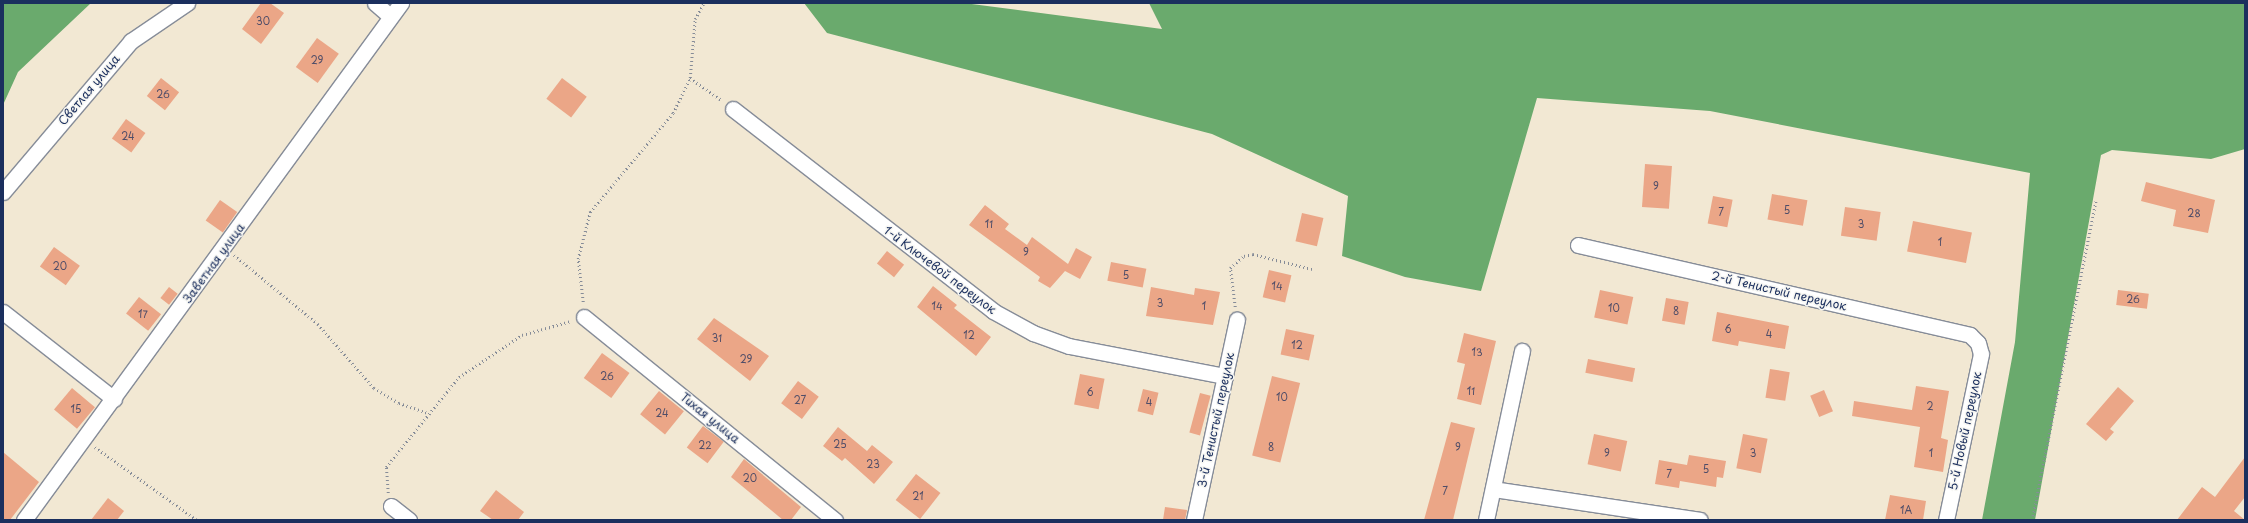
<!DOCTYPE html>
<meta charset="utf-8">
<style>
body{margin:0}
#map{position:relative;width:2248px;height:523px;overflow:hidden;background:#f2e8d3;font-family:"Playpen Sans",sans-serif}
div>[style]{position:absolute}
.forest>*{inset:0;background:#6aaa6d}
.building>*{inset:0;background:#eba687;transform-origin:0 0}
.path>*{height:2.5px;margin-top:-1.25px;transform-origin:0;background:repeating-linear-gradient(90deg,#868c98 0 1px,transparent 0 4px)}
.roads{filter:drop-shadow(1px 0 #868c98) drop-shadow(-1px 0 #868c98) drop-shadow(0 1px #868c98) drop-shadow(0 -1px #868c98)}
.street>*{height:15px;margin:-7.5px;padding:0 7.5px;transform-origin:7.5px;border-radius:7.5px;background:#fff}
span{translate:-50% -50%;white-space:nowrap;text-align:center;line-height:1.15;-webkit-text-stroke:3px #f6f6f2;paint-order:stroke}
.number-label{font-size:10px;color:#4f4d68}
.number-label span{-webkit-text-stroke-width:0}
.street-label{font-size:12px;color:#1b2f5e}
.frame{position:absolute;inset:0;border:4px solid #1b2f5e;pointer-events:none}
</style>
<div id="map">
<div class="forest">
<i style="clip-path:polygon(3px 3px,91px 3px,18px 72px,3px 105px)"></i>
<i style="clip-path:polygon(804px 3px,964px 3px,1162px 29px,1149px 3px,2245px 3px,2245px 149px,2211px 159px,2112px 150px,2101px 155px,2035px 520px,1982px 520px,2015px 342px,2030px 173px,1710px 111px,1537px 98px,1481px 291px,1405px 277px,1342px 256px,1348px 196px,1212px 134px,827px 33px)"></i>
</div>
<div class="building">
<i style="clip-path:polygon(261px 3px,270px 3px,284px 13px,261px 44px,242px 29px)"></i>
<i style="left:317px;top:38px;width:27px;height:36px;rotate:36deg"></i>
<i style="left:161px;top:78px;width:23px;height:23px;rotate:38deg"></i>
<i style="left:562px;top:78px;width:31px;height:26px;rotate:37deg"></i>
<i style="left:126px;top:119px;width:24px;height:24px;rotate:36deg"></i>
<i style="left:1645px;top:164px;width:27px;height:43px;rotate:4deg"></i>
<i style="clip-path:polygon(2146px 182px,2215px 200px,2208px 233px,2173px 226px,2176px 210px,2141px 201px)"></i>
<i style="left:1772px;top:194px;width:36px;height:26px;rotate:10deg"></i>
<i style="left:1713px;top:196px;width:20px;height:28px;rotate:11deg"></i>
<i style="left:220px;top:200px;width:21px;height:25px;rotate:35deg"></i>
<i style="clip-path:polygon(985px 205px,1009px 224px,1005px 229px,1027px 245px,1032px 237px,1068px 264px,1076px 248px,1092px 257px,1080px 279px,1065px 271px,1050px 288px,1038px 281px,1040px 277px,969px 225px)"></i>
<i style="left:1845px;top:207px;width:36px;height:29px;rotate:8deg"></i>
<i style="left:1302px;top:213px;width:22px;height:29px;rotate:13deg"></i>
<i style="left:1913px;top:221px;width:60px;height:31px;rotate:11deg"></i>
<i style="left:54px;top:247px;width:32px;height:24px;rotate:36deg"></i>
<i style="left:887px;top:251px;width:22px;height:16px;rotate:39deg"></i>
<i style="left:1111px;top:262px;width:36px;height:19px;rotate:11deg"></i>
<i style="left:1269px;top:270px;width:23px;height:28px;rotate:13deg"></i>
<i style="clip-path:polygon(933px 286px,957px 305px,954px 308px,991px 337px,976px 356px,917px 307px)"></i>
<i style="left:169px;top:287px;width:11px;height:14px;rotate:38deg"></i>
<i style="clip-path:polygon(1151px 287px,1194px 295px,1195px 288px,1220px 292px,1213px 325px,1146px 316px)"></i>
<i style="left:1600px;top:290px;width:34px;height:28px;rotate:12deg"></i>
<i style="left:2118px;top:290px;width:31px;height:15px;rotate:7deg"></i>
<i style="left:139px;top:297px;width:28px;height:21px;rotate:38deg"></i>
<i style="left:1666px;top:298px;width:23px;height:23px;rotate:10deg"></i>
<i style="clip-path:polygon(1717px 312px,1789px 326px,1785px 349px,1739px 341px,1738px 346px,1712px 341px)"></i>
<i style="clip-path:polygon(714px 318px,769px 356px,750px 381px,697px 339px)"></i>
<i style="left:1286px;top:329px;width:29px;height:26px;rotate:12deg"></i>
<i style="clip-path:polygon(1464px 333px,1496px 341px,1481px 405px,1457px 399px,1465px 364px,1457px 362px)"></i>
<i style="left:602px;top:353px;width:34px;height:31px;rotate:36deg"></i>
<i style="left:1588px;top:359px;width:48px;height:14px;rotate:11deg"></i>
<i style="left:1770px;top:369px;width:20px;height:29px;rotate:9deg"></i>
<i style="left:1080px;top:374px;width:25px;height:31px;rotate:11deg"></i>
<i style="left:1272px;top:376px;width:29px;height:82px;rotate:14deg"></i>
<i style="left:798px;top:381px;width:26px;height:28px;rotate:37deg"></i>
<i style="clip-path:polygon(1916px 386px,1949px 391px,1941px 438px,1948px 440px,1943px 472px,1914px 467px,1920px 427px,1852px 416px,1854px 401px,1912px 410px)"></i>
<i style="clip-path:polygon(2118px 387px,2134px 401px,2110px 429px,2114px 432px,2106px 441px,2086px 424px)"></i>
<i style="left:72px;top:388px;width:30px;height:28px;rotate:40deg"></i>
<i style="left:1143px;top:389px;width:16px;height:23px;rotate:14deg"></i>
<i style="left:1824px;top:390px;width:23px;height:15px;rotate:67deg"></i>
<i style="left:659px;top:391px;width:32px;height:30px;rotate:39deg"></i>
<i style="left:1200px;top:393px;width:11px;height:41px;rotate:15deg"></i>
<i style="clip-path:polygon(1451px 422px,1475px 428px,1453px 520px,1424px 520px)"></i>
<i style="left:703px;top:426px;width:26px;height:27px;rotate:37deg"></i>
<i style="clip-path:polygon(838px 427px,867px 451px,872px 445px,893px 462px,874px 484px,845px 458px,842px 461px,823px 446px)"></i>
<i style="left:1594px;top:434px;width:34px;height:31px;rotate:12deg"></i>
<i style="left:1743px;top:434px;width:25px;height:35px;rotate:11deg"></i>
<i style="clip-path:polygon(3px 452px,39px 482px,10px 520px,3px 520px)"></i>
<i style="clip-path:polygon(1689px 455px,1726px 461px,1723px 478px,1717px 477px,1716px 487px,1680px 481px,1679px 488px,1655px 484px,1659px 460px,1687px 465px)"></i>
<i style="clip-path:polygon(2245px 457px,2245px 497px,2234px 511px,2245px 520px,2177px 520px,2202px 487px,2215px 497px)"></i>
<i style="clip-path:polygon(744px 459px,801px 507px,791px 520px,783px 520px,731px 477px)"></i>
<i style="left:916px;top:474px;width:31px;height:33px;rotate:38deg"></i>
<i style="clip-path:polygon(496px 490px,524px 512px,518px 520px,493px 520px,480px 511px)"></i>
<i style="clip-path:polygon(1890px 495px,1926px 501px,1923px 520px,1885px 520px)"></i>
<i style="clip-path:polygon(108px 498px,124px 511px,117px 520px,91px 520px)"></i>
<i style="clip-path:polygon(1165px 507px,1187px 510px,1185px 520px,1163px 520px)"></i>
</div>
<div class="path">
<i style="left:690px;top:78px;width:38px;rotate:35deg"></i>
<i style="left:234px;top:255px;width:109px;rotate:39.4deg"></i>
<i style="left:318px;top:324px;width:85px;rotate:48.8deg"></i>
<i style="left:374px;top:388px;width:29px;rotate:31deg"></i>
<i style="left:399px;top:403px;width:31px;rotate:19deg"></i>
<i style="left:583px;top:302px;width:43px;rotate:-96.6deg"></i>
<i style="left:578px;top:259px;width:49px;rotate:-75.7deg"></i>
<i style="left:590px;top:212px;width:129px;rotate:-50deg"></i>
<i style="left:673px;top:113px;width:39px;rotate:-64deg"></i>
<i style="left:690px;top:78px;width:59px;rotate:-85.2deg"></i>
<i style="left:695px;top:19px;width:18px;rotate:-61deg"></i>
<i style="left:1235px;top:307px;width:39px;rotate:-97deg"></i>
<i style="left:1230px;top:268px;width:18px;rotate:-41deg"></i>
<i style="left:1244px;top:256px;width:9px;rotate:-13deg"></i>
<i style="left:1253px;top:254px;width:61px;rotate:14.3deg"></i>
<i style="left:95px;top:447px;width:125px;rotate:35.6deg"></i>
<i style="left:388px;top:493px;width:26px;rotate:-94deg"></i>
<i style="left:386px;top:467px;width:116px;rotate:-51deg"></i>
<i style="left:459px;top:377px;width:76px;rotate:-33.7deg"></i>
<i style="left:522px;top:335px;width:51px;rotate:-15.9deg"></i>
<i style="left:2032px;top:520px;width:325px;rotate:-78.7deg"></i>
</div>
<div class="roads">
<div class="street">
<i style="left:375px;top:3px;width:20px;rotate:41deg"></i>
<i style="left:733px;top:109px;width:329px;rotate:37.8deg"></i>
<i style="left:993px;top:311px;width:46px;rotate:28.8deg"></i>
<i style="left:1033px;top:333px;width:38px;rotate:20deg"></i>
<i style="left:1069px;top:346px;width:159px;rotate:10.9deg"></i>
<i style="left:3px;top:192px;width:198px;rotate:-49.7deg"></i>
<i style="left:131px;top:41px;width:68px;rotate:-34.2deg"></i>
<i style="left:1578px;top:245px;width:402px;rotate:12.9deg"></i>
<i style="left:1970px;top:335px;width:11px;rotate:45deg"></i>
<i style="left:1978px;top:343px;width:11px;rotate:75deg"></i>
<i style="left:1981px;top:354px;width:170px;rotate:101.9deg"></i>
<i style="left:3px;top:312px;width:141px;rotate:38.1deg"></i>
<i style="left:584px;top:317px;width:323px;rotate:39deg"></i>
<i style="left:1493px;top:489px;width:209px;rotate:8.5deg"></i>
<i style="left:391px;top:506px;width:23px;rotate:38deg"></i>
<i style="left:24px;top:520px;width:640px;rotate:-53.9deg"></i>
<i style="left:1194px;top:520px;width:205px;rotate:-77.9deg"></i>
<i style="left:1486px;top:520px;width:173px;rotate:-78deg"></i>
</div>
</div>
<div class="number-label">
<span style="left:263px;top:21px">30</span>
<span style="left:317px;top:60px">29</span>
<span style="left:163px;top:94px">26</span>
<span style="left:128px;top:136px">24</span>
<span style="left:1656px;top:186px">9</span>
<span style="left:1787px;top:210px">5</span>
<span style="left:1721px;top:212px">7</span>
<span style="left:2194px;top:213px">28</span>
<span style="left:989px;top:224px">11</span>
<span style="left:1861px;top:224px">3</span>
<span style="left:1940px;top:242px">1</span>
<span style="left:1026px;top:252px">9</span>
<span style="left:60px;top:266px">20</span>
<span style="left:1126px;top:275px">5</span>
<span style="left:1277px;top:286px">14</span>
<span style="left:2133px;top:299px">26</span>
<span style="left:1160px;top:303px">3</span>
<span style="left:937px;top:306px">14</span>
<span style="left:1204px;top:306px">1</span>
<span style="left:1614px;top:308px">10</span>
<span style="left:1676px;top:311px">8</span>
<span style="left:143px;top:314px">17</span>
<span style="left:1728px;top:329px">6</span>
<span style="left:1769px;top:334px">4</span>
<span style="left:969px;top:335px">12</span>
<span style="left:717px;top:338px">31</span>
<span style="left:1297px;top:345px">12</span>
<span style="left:1477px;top:352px">13</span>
<span style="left:746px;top:359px">29</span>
<span style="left:607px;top:376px">26</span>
<span style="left:1471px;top:391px">11</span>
<span style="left:1090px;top:392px">6</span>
<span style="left:1282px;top:397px">10</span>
<span style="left:800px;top:400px">27</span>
<span style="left:1149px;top:402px">4</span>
<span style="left:1930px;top:406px">2</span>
<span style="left:76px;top:409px">15</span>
<span style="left:662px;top:413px">24</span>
<span style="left:840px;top:444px">25</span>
<span style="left:705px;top:445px">22</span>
<span style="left:1271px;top:447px">8</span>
<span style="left:1458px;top:447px">9</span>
<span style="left:1607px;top:453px">9</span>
<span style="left:1753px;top:453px">3</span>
<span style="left:1931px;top:453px">1</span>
<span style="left:873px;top:464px">23</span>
<span style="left:1706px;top:469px">5</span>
<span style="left:1669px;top:474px">7</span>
<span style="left:750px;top:478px">20</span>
<span style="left:1445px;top:491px">7</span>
<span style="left:918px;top:496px">21</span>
<span style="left:1906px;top:510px">1А</span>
</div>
<div class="street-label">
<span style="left:89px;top:90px;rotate:-50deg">Светлая улица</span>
<span style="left:214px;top:263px;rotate:-54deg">Заветная улица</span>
<span style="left:940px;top:270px;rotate:37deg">1-й Ключевой переулок</span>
<span style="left:1779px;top:291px;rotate:13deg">2-й Тенистый переулок</span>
<span style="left:710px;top:418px;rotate:39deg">Тихая улица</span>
<span style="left:1216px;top:420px;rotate:-78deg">3-й Тенистый переулок</span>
<span style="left:1965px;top:431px;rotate:-78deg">5-й Новый переулок</span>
</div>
<div class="frame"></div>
</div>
